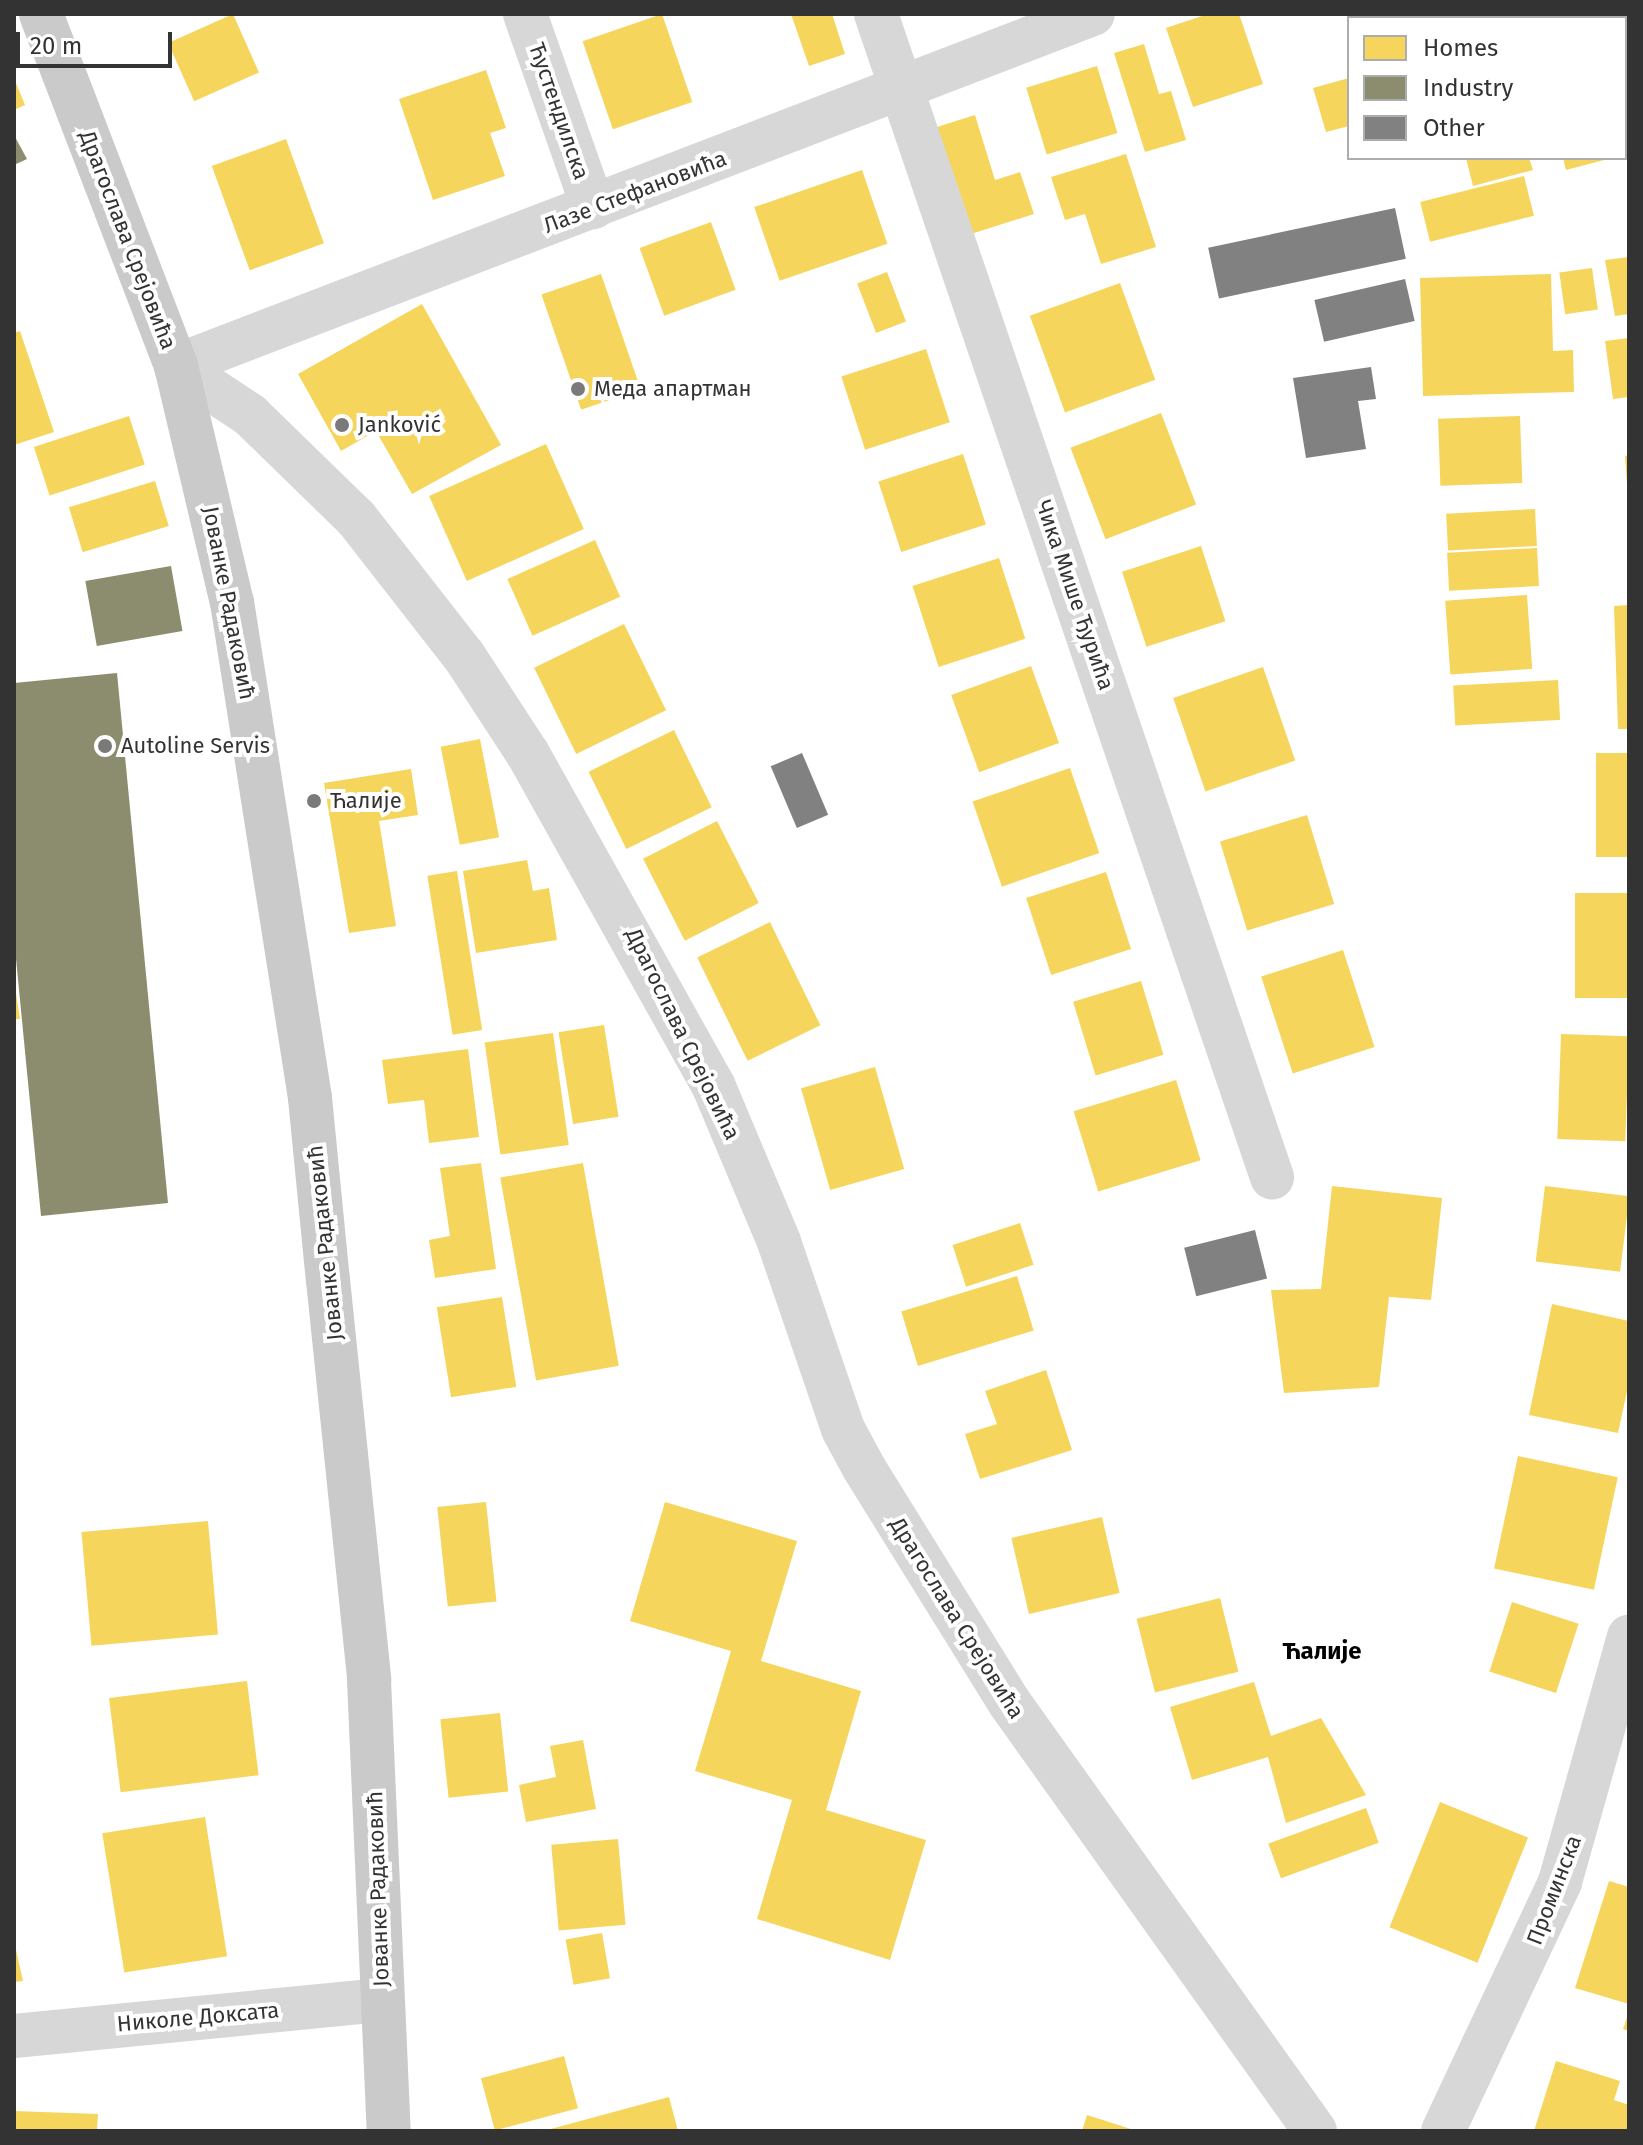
<!DOCTYPE html>
<meta charset="utf-8">
<style>
body{margin:0}
#map{position:relative;width:1643px;height:2145px;overflow:hidden;background:#fff;font-family:"Fira Sans",sans-serif}
div>[style]{position:absolute}
.homes>*{inset:0;background:#f6d55c;transform-origin:0 0}
.industry>*{inset:0;background:#8c8c6e;transform-origin:0 0}
.building>*{inset:0;background:#818181;transform-origin:0 0}
.minor>*{height:44px;margin:-22px;padding:0 22px;transform-origin:22px;border-radius:22px;background:#d7d7d7}
.major>*{height:44px;margin:-22px;padding:0 22px;transform-origin:22px;border-radius:22px;background:#cacaca}
.dots>*{width:22px;height:22px;translate:-50% -50%;box-sizing:border-box;border:4px solid #fff;border-radius:50%}
span{translate:-50% -50%;white-space:nowrap;text-align:center;line-height:1.15;-webkit-text-stroke:8px #fff;paint-order:stroke}
.street-label{font-size:22px;color:#333}
.poi-label{font-size:22px;color:#333}
.left{translate:0 -50%;text-align:left}
.neighbourhood-label{font-size:24px;color:#000;font-weight:700}
.frame{position:absolute;inset:0;border:16px solid #333;pointer-events:none}
.legend{position:absolute;left:1347px;top:16px;width:280px;height:144px;box-sizing:border-box;background:#fff;border:2px solid #adadad;margin:0;padding:10px 14px;list-style:none;font-size:24px;color:#333}
.legend li{display:flex;align-items:center;gap:16px;height:40px}
.legend b{width:40px;border:2px solid #adadad}
.scale{position:absolute;left:16px;top:32px;width:156px;height:36px;box-sizing:border-box;border:4px solid #333;border-top:0;padding-left:10px;font-size:24px;line-height:28px;white-space:nowrap;color:#333;-webkit-text-stroke:6px #fff;paint-order:stroke}
</style>
<div id="map">
<div class="homes">
<i style="left:233px;top:14px;width:64px;height:71px;rotate:66deg"></i>
<i style="left:662px;top:14px;width:93px;height:84px;rotate:71deg"></i>
<i style="clip-path:polygon(791px 14px,832px 14px,845px 54px,809px 66px)"></i>
<i style="clip-path:polygon(1208px 14px,1239px 14px,1263px 84px,1193px 107px,1166px 28px)"></i>
<i style="clip-path:polygon(1411px 14px,1502px 14px,1503px 17px,1412px 18px)"></i>
<i style="clip-path:polygon(1629px 14px,1629px 62px,1625px 63px,1625px 18px,1614px 17px)"></i>
<i style="clip-path:polygon(1144px 44px,1159px 94px,1171px 91px,1186px 140px,1145px 152px,1114px 53px)"></i>
<i style="left:1097px;top:66px;width:70px;height:74px;rotate:73deg"></i>
<i style="left:1629px;top:67px;width:86px;height:4px;rotate:90deg"></i>
<i style="clip-path:polygon(486px 70px,506px 128px,490px 133px,505px 176px,433px 200px,399px 99px)"></i>
<i style="clip-path:polygon(14px 78px,25px 105px,14px 110px)"></i>
<i style="clip-path:polygon(1349px 78px,1349px 126px,1326px 132px,1313px 88px)"></i>
<i style="clip-path:polygon(975px 115px,995px 180px,1020px 172px,1034px 214px,971px 234px,937px 127px)"></i>
<i style="left:286px;top:139px;width:111px;height:79px;rotate:70deg"></i>
<i style="clip-path:polygon(1126px 154px,1156px 247px,1101px 264px,1085px 214px,1065px 220px,1051px 177px)"></i>
<i style="clip-path:polygon(1466px 158px,1529px 158px,1533px 170px,1473px 186px)"></i>
<i style="clip-path:polygon(1563px 158px,1608px 158px,1608px 159px,1566px 170px)"></i>
<i style="left:862px;top:170px;width:78px;height:114px;rotate:71deg"></i>
<i style="left:1524px;top:176px;width:41px;height:107px;rotate:76deg"></i>
<i style="left:711px;top:222px;width:72px;height:76px;rotate:70deg"></i>
<i style="clip-path:polygon(1629px 257px,1629px 314px,1615px 316px,1605px 260px)"></i>
<i style="left:1592px;top:268px;width:42px;height:33px;rotate:82deg"></i>
<i style="left:887px;top:272px;width:53px;height:32px;rotate:69deg"></i>
<i style="left:601px;top:274px;width:122px;height:63px;rotate:71deg"></i>
<i style="clip-path:polygon(1551px 274px,1553px 351px,1573px 350px,1574px 392px,1423px 396px,1420px 278px)"></i>
<i style="left:1120px;top:283px;width:103px;height:96px;rotate:70deg"></i>
<i style="clip-path:polygon(422px 304px,501px 445px,412px 494px,376px 431px,341px 451px,298px 374px)"></i>
<i style="clip-path:polygon(20px 331px,54px 432px,14px 445px,14px 333px)"></i>
<i style="clip-path:polygon(1629px 338px,1629px 397px,1613px 399px,1605px 341px)"></i>
<i style="left:926px;top:349px;width:77px;height:89px;rotate:72deg"></i>
<i style="left:1161px;top:413px;width:98px;height:97px;rotate:69deg"></i>
<i style="left:129px;top:416px;width:51px;height:100px;rotate:72deg"></i>
<i style="left:1520px;top:416px;width:67px;height:82px;rotate:88deg"></i>
<i style="left:546px;top:444px;width:93px;height:128px;rotate:66deg"></i>
<i style="left:963px;top:454px;width:74px;height:89px;rotate:72deg"></i>
<i style="clip-path:polygon(1629px 455px,1629px 484px,1627px 484px,1625px 456px)"></i>
<i style="left:155px;top:481px;width:47px;height:90px;rotate:73deg"></i>
<i style="left:1535px;top:509px;width:37px;height:89px;rotate:87deg"></i>
<i style="left:595px;top:540px;width:62px;height:96px;rotate:66deg"></i>
<i style="left:1201px;top:546px;width:79px;height:83px;rotate:72deg"></i>
<i style="left:1537px;top:548px;width:38px;height:90px;rotate:87deg"></i>
<i style="left:999px;top:558px;width:85px;height:91px;rotate:72deg"></i>
<i style="left:1527px;top:595px;width:74px;height:82px;rotate:86deg"></i>
<i style="clip-path:polygon(1629px 605px,1629px 729px,1618px 729px,1614px 606px)"></i>
<i style="left:624px;top:624px;width:96px;height:100px;rotate:64deg"></i>
<i style="left:1031px;top:666px;width:82px;height:85px;rotate:70deg"></i>
<i style="left:1263px;top:667px;width:99px;height:95px;rotate:71deg"></i>
<i style="left:1558px;top:680px;width:40px;height:105px;rotate:87deg"></i>
<i style="left:674px;top:730px;width:86px;height:95px;rotate:64deg"></i>
<i style="left:480px;top:739px;width:100px;height:40px;rotate:79deg"></i>
<i style="left:1629px;top:753px;width:104px;height:33px;rotate:90deg"></i>
<i style="left:1070px;top:768px;width:90px;height:103px;rotate:71deg"></i>
<i style="clip-path:polygon(411px 769px,418px 815px,379px 821px,396px 926px,349px 933px,324px 783px)"></i>
<i style="left:1307px;top:815px;width:93px;height:91px;rotate:73deg"></i>
<i style="left:717px;top:821px;width:92px;height:83px;rotate:63deg"></i>
<i style="clip-path:polygon(527px 860px,533px 891px,549px 888px,557px 940px,476px 953px,463px 871px)"></i>
<i style="left:457px;top:871px;width:161px;height:30px;rotate:81deg"></i>
<i style="left:1106px;top:872px;width:81px;height:84px;rotate:72deg"></i>
<i style="left:1575px;top:893px;width:54px;height:105px"></i>
<i style="left:770px;top:922px;width:115px;height:81px;rotate:64deg"></i>
<i style="left:1343px;top:950px;width:102px;height:86px;rotate:72deg"></i>
<i style="clip-path:polygon(14px 980px,20px 1019px,14px 1019px)"></i>
<i style="left:1141px;top:981px;width:77px;height:71px;rotate:73deg"></i>
<i style="left:604px;top:1025px;width:93px;height:46px;rotate:81deg"></i>
<i style="left:553px;top:1033px;width:113px;height:69px;rotate:82deg"></i>
<i style="left:1561px;top:1034px;width:68px;height:105px;rotate:2deg"></i>
<i style="clip-path:polygon(468px 1049px,479px 1137px,429px 1143px,424px 1100px,388px 1104px,382px 1060px)"></i>
<i style="left:875px;top:1067px;width:106px;height:77px;rotate:74deg"></i>
<i style="left:1176px;top:1080px;width:84px;height:107px;rotate:73deg"></i>
<i style="clip-path:polygon(481px 1163px,496px 1269px,435px 1278px,429px 1240px,450px 1236px,440px 1168px)"></i>
<i style="left:583px;top:1163px;width:206px;height:84px;rotate:80deg"></i>
<i style="clip-path:polygon(1332px 1186px,1442px 1198px,1431px 1300px,1389px 1297px,1379px 1387px,1284px 1393px,1271px 1290px,1321px 1289px)"></i>
<i style="left:1545px;top:1186px;width:85px;height:76px;rotate:7deg"></i>
<i style="left:1020px;top:1223px;width:44px;height:71px;rotate:72deg"></i>
<i style="left:1017px;top:1276px;width:57px;height:121px;rotate:73deg"></i>
<i style="left:502px;top:1297px;width:91px;height:66px;rotate:81deg"></i>
<i style="clip-path:polygon(1552px 1304px,1629px 1321px,1629px 1382px,1618px 1433px,1529px 1415px)"></i>
<i style="clip-path:polygon(1046px 1370px,1072px 1450px,980px 1479px,965px 1434px,997px 1424px,985px 1391px)"></i>
<i style="left:1518px;top:1456px;width:102px;height:115px;rotate:12deg"></i>
<i style="left:486px;top:1502px;width:100px;height:49px;rotate:84deg"></i>
<i style="clip-path:polygon(665px 1502px,797px 1541px,761px 1661px,861px 1691px,826px 1810px,926px 1840px,890px 1960px,757px 1919px,792px 1800px,695px 1771px,731px 1651px,630px 1621px)"></i>
<i style="left:1102px;top:1517px;width:78px;height:93px;rotate:77deg"></i>
<i style="left:208px;top:1521px;width:114px;height:127px;rotate:85deg"></i>
<i style="left:1220px;top:1598px;width:76px;height:86px;rotate:76deg"></i>
<i style="left:1512px;top:1602px;width:70px;height:73px;rotate:18deg"></i>
<i style="left:247px;top:1681px;width:95px;height:139px;rotate:83deg"></i>
<i style="clip-path:polygon(1254px 1682px,1271px 1736px,1321px 1718px,1366px 1795px,1286px 1823px,1268px 1757px,1192px 1780px,1170px 1707px)"></i>
<i style="left:500px;top:1713px;width:79px;height:60px;rotate:84deg"></i>
<i style="clip-path:polygon(583px 1740px,596px 1809px,526px 1822px,519px 1785px,556px 1777px,550px 1746px)"></i>
<i style="left:1440px;top:1802px;width:95px;height:135px;rotate:22deg"></i>
<i style="left:1366px;top:1808px;width:37px;height:104px;rotate:70deg"></i>
<i style="left:205px;top:1817px;width:141px;height:104px;rotate:81deg"></i>
<i style="left:618px;top:1839px;width:86px;height:67px;rotate:85deg"></i>
<i style="clip-path:polygon(1609px 1881px,1629px 1887px,1629px 2004px,1575px 1988px)"></i>
<i style="left:602px;top:1933px;width:46px;height:37px;rotate:80deg"></i>
<i style="clip-path:polygon(14px 1941px,23px 1981px,14px 1982px)"></i>
<i style="clip-path:polygon(1629px 2012px,1629px 2031px,1623px 2029px)"></i>
<i style="left:564px;top:2056px;width:54px;height:86px;rotate:75deg"></i>
<i style="clip-path:polygon(1556px 2061px,1620px 2081px,1614px 2100px,1629px 2105px,1629px 2131px,1534px 2131px)"></i>
<i style="clip-path:polygon(669px 2097px,678px 2131px,547px 2131px,547px 2130px)"></i>
<i style="clip-path:polygon(14px 2111px,98px 2114px,97px 2131px,14px 2131px)"></i>
<i style="clip-path:polygon(1087px 2115px,1134px 2130px,1134px 2131px,1082px 2131px)"></i>
</div>
<div class="industry">
<i style="clip-path:polygon(14px 135px,27px 159px,14px 165px)"></i>
<i style="left:171px;top:566px;width:66px;height:87px;rotate:80deg"></i>
<i style="clip-path:polygon(117px 673px,168px 1203px,41px 1216px,14px 938px,14px 683px)"></i>
</div>
<div class="building">
<i style="left:1395px;top:208px;width:52px;height:191px;rotate:78deg"></i>
<i style="left:1405px;top:279px;width:43px;height:93px;rotate:77deg"></i>
<i style="clip-path:polygon(1371px 367px,1376px 399px,1358px 401px,1366px 449px,1306px 458px,1293px 378px)"></i>
<i style="left:802px;top:753px;width:67px;height:34px;rotate:67deg"></i>
<i style="left:1255px;top:1230px;width:50px;height:73px;rotate:76deg"></i>
</div>
<div class="minor">
<i style="left:525px;top:14px;width:205px;rotate:70.6deg"></i>
<i style="left:876px;top:14px;width:1229px;rotate:71.2deg"></i>
<i style="left:176px;top:366px;width:89px;rotate:33.5deg"></i>
<i style="left:250px;top:415px;width:148px;rotate:44.2deg"></i>
<i style="left:356px;top:518px;width:175px;rotate:52deg"></i>
<i style="left:464px;top:656px;width:117px;rotate:56.9deg"></i>
<i style="left:528px;top:754px;width:381px;rotate:60.8deg"></i>
<i style="left:714px;top:1087px;width:168px;rotate:67.2deg"></i>
<i style="left:779px;top:1242px;width:198px;rotate:71.1deg"></i>
<i style="left:843px;top:1429px;width:44px;rotate:61.7deg"></i>
<i style="left:864px;top:1468px;width:275px;rotate:58.2deg"></i>
<i style="left:1009px;top:1702px;width:527px;rotate:54.5deg"></i>
<i style="left:176px;top:366px;width:982px;rotate:-21deg"></i>
<i style="left:14px;top:2036px;width:370px;rotate:-5.6deg"></i>
<i style="left:1443px;top:2131px;width:275px;rotate:-64.8deg"></i>
<i style="left:1560px;top:1882px;width:255px;rotate:-74.3deg"></i>
</div>
<div class="major">
<i style="left:41px;top:14px;width:377px;rotate:69deg"></i>
<i style="left:176px;top:366px;width:243px;rotate:76.7deg"></i>
<i style="left:232px;top:602px;width:502px;rotate:81.06deg"></i>
<i style="left:310px;top:1098px;width:183px;rotate:84.4deg"></i>
<i style="left:328px;top:1280px;width:402px;rotate:84.1deg"></i>
<i style="left:369px;top:1680px;width:451px;rotate:87.5deg"></i>
</div>
<div class="dots">
<i style="left:578px;top:389px;background:#7a7a7a"></i>
<i style="left:342px;top:425px;background:#7a7a7a"></i>
<i style="left:105px;top:746px;background:#7a7a7a"></i>
<i style="left:314px;top:801px;background:#7a7a7a"></i>
</div>
<div class="street-label">
<span style="left:559px;top:111px;rotate:71deg">Ћустендилска</span>
<span style="left:635px;top:192px;rotate:-21deg">Лазе Стефановића</span>
<span style="left:128px;top:240px;rotate:69deg">Драгослава Срејовића</span>
<span style="left:1075px;top:595px;rotate:71deg">Чика Мише Ђурића</span>
<span style="left:229px;top:603px;rotate:79deg">Јованке Радаковић</span>
<span style="left:683px;top:1034px;rotate:64deg">Драгослава Срејовића</span>
<span style="left:325px;top:1243px;rotate:-96deg">Јованке Радаковић</span>
<span style="left:957px;top:1618px;rotate:58deg">Драгослава Срејовића</span>
<span style="left:378px;top:1889px;rotate:-92deg">Јованке Радаковић</span>
<span style="left:1554px;top:1890px;rotate:-69deg">Проминска</span>
<span style="left:198px;top:2017px;rotate:-5deg">Николе Доксата</span>
</div>
<div class="poi-label">
<span class="left" style="left:594px;top:389px">Меда апартман</span>
<span class="left" style="left:358px;top:425px">Janković</span>
<span class="left" style="left:121px;top:746px">Autoline Servis</span>
<span class="left" style="left:330px;top:801px">Ћалије</span>
</div>
<div class="neighbourhood-label">
<span style="left:1322px;top:1652px">Ћалије</span>
</div>
<div class="frame"></div>
<ul class="legend">
<li><b style="height:22px;background:#f6d55c"></b>Homes</li>
<li><b style="height:22px;background:#8c8c6e"></b>Industry</li>
<li><b style="height:22px;background:#818181"></b>Other</li>
</ul>
<div class="scale">20 m</div>
</div>
